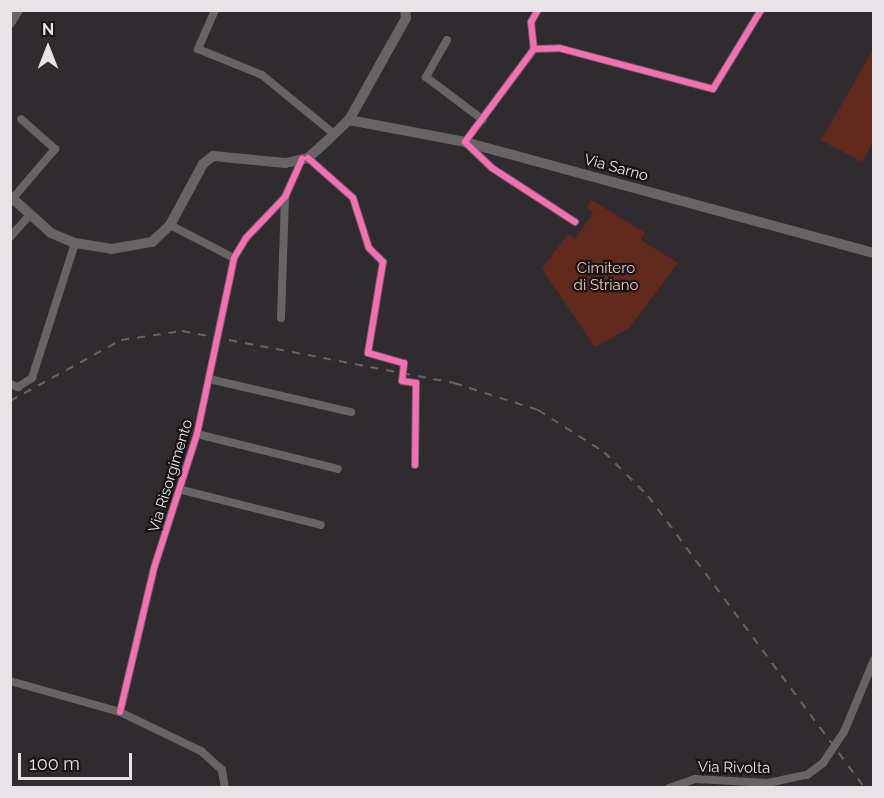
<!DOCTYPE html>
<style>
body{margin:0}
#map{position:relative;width:884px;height:798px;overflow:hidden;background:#302b2e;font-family:Raleway,sans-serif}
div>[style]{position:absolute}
.green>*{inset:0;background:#61291b}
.minor>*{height:8px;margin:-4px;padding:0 4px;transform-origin:4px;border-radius:4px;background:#666465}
.major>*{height:10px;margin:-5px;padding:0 5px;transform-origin:5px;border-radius:5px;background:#676465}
.rail>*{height:2px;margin-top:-1px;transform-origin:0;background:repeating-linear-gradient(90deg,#676465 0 8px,transparent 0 16px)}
.cycleway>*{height:6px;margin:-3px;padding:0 3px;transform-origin:3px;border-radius:3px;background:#f96db3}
span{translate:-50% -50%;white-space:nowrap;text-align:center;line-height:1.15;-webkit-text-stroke:4.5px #171416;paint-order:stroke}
.street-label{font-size:15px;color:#e7e3e6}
.park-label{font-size:15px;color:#f4c3b6}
.frame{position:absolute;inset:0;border:12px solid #e7e3e6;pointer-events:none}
.north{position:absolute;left:18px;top:18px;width:60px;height:60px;-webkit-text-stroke:4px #171416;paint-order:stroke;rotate:0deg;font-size:16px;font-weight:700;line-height:24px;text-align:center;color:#e7e3e6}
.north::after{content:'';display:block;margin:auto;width:21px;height:27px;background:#e7e3e6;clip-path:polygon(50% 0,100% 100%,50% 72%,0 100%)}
.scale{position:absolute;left:18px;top:753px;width:114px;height:27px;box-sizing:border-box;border:3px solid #e7e3e6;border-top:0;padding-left:8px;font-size:18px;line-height:21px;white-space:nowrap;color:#e7e3e6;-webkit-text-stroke:4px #171416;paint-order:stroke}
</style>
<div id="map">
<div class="green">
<i style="clip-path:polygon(873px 50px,873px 142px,862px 162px,821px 140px)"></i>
<i style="clip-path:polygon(592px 200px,645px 233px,641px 240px,678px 263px,629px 328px,595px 347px,542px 269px,568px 234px,575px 239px,593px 213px,587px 207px)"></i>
</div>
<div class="minor">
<i style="left:215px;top:10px;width:43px;rotate:113.6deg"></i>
<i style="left:198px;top:49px;width:69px;rotate:22.1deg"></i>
<i style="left:262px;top:75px;width:93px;rotate:39.3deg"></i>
<i style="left:538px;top:10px;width:14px;rotate:120deg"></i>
<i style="left:531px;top:22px;width:27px;rotate:84deg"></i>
<i style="left:534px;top:49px;width:116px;rotate:126.6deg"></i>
<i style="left:465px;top:142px;width:37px;rotate:44deg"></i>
<i style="left:492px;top:168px;width:99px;rotate:33deg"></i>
<i style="left:447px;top:40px;width:43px;rotate:119.6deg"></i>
<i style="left:426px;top:77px;width:71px;rotate:37deg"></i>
<i style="left:534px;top:49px;width:25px;rotate:-2deg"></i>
<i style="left:559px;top:48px;width:159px;rotate:14.9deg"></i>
<i style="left:713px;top:89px;width:92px;rotate:-58.7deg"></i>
<i style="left:308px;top:158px;width:60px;rotate:41.6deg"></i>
<i style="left:353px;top:198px;width:52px;rotate:72.3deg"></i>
<i style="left:369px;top:248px;width:20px;rotate:45deg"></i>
<i style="left:383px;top:262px;width:92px;rotate:99.4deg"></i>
<i style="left:368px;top:353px;width:37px;rotate:16deg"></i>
<i style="left:404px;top:363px;width:18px;rotate:96deg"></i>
<i style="left:402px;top:381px;width:14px;rotate:8deg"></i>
<i style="left:416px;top:383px;width:82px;rotate:90.7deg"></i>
<i style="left:13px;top:198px;width:65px;rotate:-49.4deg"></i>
<i style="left:55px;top:149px;width:45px;rotate:-138.6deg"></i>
<i style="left:170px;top:225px;width:72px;rotate:27.3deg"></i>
<i style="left:10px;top:237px;width:30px;rotate:-48deg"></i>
<i style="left:281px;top:318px;width:121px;rotate:-88.1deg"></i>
<i style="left:209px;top:379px;width:146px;rotate:13.1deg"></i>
<i style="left:10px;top:384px;width:9px;rotate:21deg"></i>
<i style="left:18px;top:387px;width:17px;rotate:-33deg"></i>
<i style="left:32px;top:378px;width:142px;rotate:-72.3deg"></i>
<i style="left:197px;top:434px;width:145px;rotate:13.9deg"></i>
<i style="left:182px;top:490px;width:143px;rotate:14.1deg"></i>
<i style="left:10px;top:681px;width:114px;rotate:15.7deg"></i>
<i style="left:120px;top:712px;width:90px;rotate:25.7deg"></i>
<i style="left:201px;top:751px;width:28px;rotate:42deg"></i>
<i style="left:222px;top:770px;width:18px;rotate:81deg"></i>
<i style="left:120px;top:712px;width:148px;rotate:-76.7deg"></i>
<i style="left:154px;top:568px;width:141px;rotate:-72.2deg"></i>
<i style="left:197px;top:434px;width:180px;rotate:-78.1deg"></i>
<i style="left:234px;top:258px;width:23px;rotate:-59deg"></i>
<i style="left:246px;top:238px;width:57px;rotate:-46.4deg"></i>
<i style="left:285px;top:197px;width:42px;rotate:-65.9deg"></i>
<i style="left:669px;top:788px;width:28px;rotate:-19deg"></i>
<i style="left:695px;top:779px;width:73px;rotate:3.1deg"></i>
<i style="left:768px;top:783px;width:40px;rotate:-12deg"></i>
<i style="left:807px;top:775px;width:20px;rotate:-37deg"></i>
<i style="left:823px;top:763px;width:37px;rotate:-56deg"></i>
<i style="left:844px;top:732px;width:78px;rotate:-67.4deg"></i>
</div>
<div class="major">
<i style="left:10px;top:23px;width:15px;rotate:-58deg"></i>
<i style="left:349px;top:120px;width:118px;rotate:10.7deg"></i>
<i style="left:465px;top:142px;width:424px;rotate:15.2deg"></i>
<i style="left:10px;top:196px;width:55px;rotate:42.1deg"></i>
<i style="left:51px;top:233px;width:26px;rotate:23deg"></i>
<i style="left:75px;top:243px;width:36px;rotate:9deg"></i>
<i style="left:111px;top:249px;width:42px;rotate:-9.7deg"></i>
<i style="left:152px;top:242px;width:25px;rotate:-43deg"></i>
<i style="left:170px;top:225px;width:69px;rotate:-61.6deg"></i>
<i style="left:203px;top:164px;width:13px;rotate:-39deg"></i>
<i style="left:213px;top:156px;width:73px;rotate:5.5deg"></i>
<i style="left:286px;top:163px;width:23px;rotate:-13deg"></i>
<i style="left:308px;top:158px;width:25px;rotate:-42deg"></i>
<i style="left:327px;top:141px;width:30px;rotate:-44deg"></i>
<i style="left:349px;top:120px;width:117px;rotate:-60.8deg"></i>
<i style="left:406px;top:18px;width:8px;rotate:-97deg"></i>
</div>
<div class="rail">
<i style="left:10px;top:401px;width:127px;rotate:-28.8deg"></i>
<i style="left:121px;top:340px;width:62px;rotate:-8.4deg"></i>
<i style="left:182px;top:331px;width:277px;rotate:10.8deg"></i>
<i style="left:454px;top:383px;width:88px;rotate:17.8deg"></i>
<i style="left:538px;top:410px;width:78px;rotate:32.5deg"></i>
<i style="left:604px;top:452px;width:62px;rotate:45deg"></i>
<i style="left:648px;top:496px;width:364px;rotate:53.4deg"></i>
</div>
<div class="cycleway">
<i style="left:538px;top:10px;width:14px;rotate:120deg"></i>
<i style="left:531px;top:22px;width:27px;rotate:84deg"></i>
<i style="left:534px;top:49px;width:116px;rotate:126.6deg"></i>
<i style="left:465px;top:142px;width:37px;rotate:44deg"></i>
<i style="left:492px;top:168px;width:99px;rotate:33deg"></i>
<i style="left:534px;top:49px;width:25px;rotate:-2deg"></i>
<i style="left:559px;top:48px;width:159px;rotate:14.9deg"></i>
<i style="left:713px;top:89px;width:92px;rotate:-58.7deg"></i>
<i style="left:308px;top:158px;width:60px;rotate:41.6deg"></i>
<i style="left:353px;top:198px;width:52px;rotate:72.3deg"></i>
<i style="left:369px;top:248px;width:20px;rotate:45deg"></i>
<i style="left:383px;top:262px;width:92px;rotate:99.4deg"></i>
<i style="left:368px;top:353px;width:37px;rotate:16deg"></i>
<i style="left:404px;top:363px;width:18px;rotate:96deg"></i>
<i style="left:402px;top:381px;width:14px;rotate:8deg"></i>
<i style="left:416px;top:383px;width:82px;rotate:90.7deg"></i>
<i style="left:120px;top:712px;width:148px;rotate:-76.7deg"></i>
<i style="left:154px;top:568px;width:141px;rotate:-72.2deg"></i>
<i style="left:197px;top:434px;width:180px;rotate:-78.1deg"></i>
<i style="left:234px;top:258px;width:23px;rotate:-59deg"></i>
<i style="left:246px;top:238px;width:57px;rotate:-46.4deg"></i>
<i style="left:285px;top:197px;width:42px;rotate:-65.9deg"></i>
</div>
<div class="street-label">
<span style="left:616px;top:168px;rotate:15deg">Via Sarno</span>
<span style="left:171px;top:476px;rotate:-73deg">Via Risorgimento</span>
<span style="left:734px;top:768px;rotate:1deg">Via Rivolta</span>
</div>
<div class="park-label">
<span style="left:606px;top:277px">Cimitero<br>di Striano</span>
</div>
<div class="frame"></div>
<div class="north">N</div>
<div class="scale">100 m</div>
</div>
